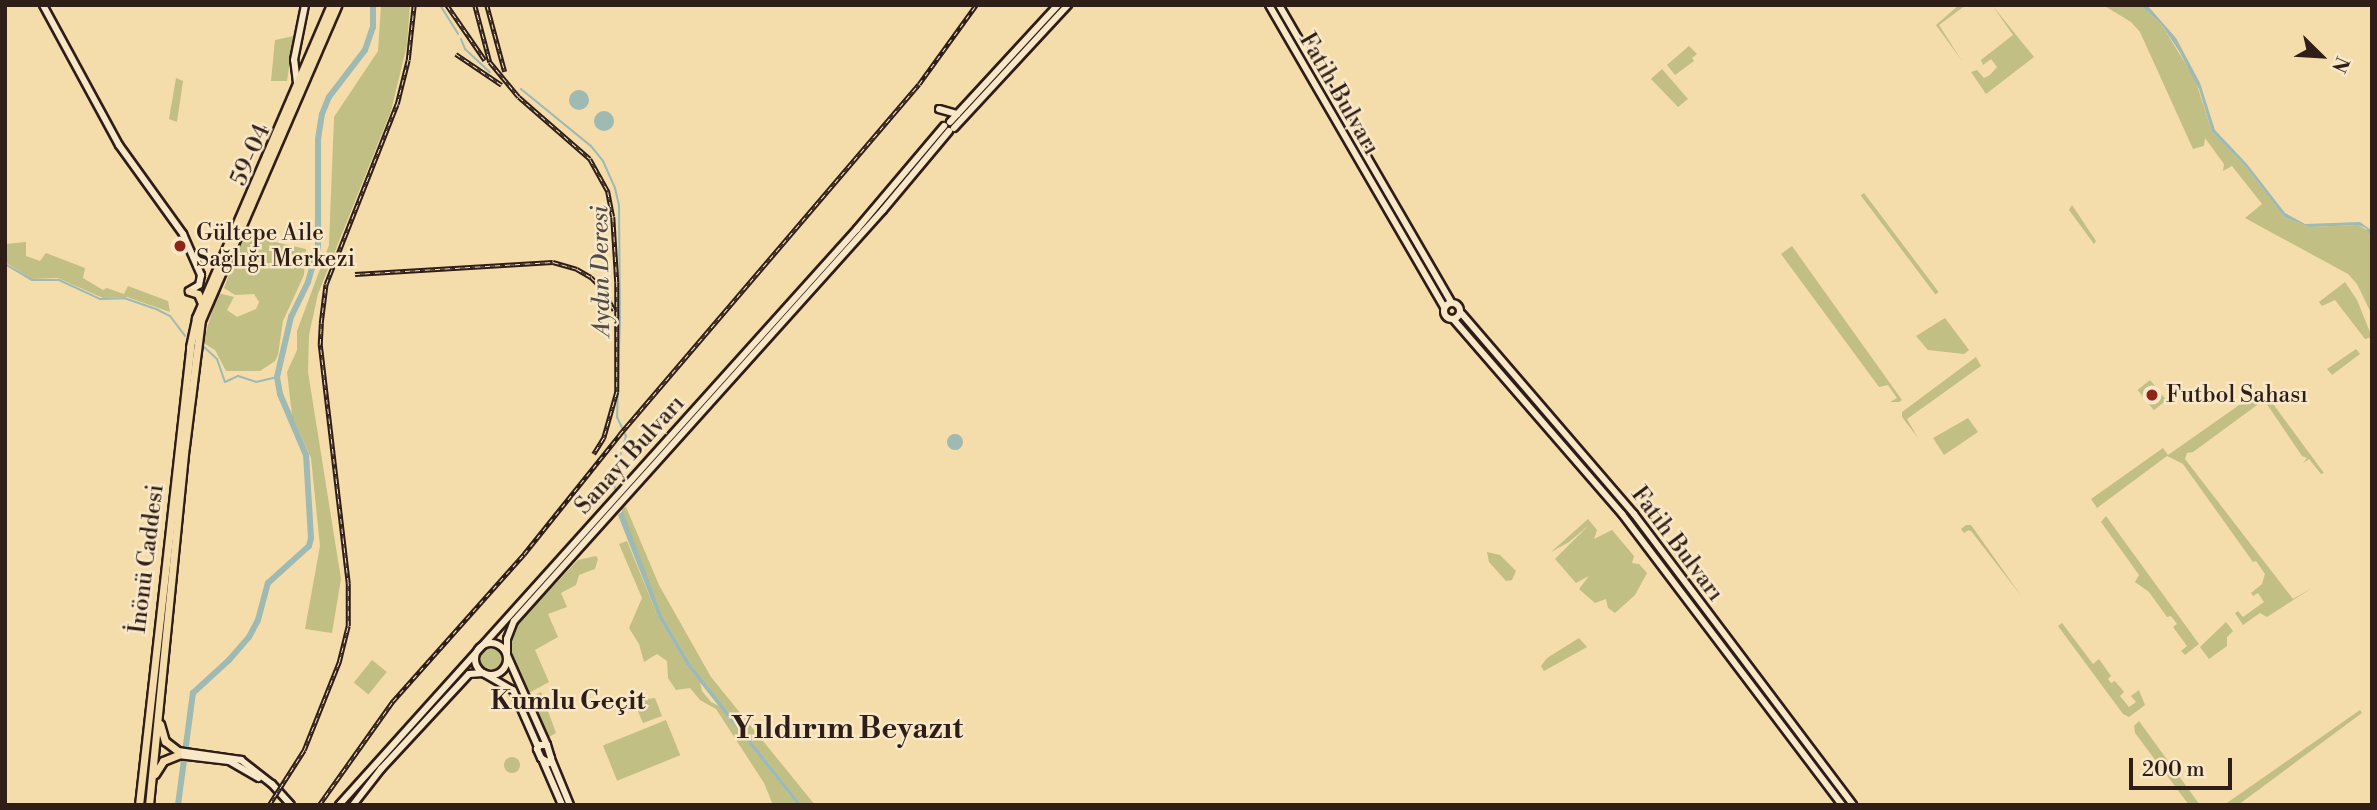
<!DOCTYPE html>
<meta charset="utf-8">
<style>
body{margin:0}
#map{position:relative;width:2377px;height:810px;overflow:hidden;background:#f5dcab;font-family:"Libre Bodoni",serif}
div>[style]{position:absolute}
.green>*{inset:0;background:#c2bf84;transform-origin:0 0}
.round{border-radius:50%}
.water>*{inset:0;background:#9fb9b3}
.stream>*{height:2px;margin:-1px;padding:0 1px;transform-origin:1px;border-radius:1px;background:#9fb9b3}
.river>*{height:6px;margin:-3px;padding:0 3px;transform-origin:3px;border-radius:3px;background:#9fb9b3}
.roads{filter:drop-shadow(2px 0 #2f1d17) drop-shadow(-2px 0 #2f1d17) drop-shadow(0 2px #2f1d17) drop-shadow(0 -2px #2f1d17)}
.secondary>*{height:6px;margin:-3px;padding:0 3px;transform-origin:3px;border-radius:3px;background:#f8e8c8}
.secondary>.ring{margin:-3px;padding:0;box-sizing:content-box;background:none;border:6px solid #f8e8c8;border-radius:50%}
.primary>*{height:7px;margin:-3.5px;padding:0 3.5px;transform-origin:3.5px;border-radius:3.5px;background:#f5dcab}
.rail>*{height:4.5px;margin-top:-2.25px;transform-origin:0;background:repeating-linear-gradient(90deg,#f8e8c8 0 5px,#2f1d17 0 10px);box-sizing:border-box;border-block:2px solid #2f1d17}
.dots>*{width:19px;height:19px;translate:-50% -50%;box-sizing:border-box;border:4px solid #f8e8c8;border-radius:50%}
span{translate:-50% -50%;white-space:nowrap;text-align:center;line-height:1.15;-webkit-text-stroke:5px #f8e8c8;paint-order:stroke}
.street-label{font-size:23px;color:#2f1d17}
.poi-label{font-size:23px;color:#2f1d17}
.left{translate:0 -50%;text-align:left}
.water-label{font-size:24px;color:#514c46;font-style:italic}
.quarter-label{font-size:26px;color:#2f1d17;font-weight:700}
.district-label{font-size:30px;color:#2f1d17;font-weight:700}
.frame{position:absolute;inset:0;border:7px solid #2f1d17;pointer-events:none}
.north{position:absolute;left:2286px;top:21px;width:70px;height:70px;-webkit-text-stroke:5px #f8e8c8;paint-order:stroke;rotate:114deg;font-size:19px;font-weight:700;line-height:28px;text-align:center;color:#2f1d17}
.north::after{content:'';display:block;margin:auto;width:24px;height:32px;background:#2f1d17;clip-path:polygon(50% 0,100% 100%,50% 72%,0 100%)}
.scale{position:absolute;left:2129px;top:758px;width:103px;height:32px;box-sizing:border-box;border:4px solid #2f1d17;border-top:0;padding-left:9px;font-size:21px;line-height:24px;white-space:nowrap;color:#2f1d17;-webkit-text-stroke:5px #f8e8c8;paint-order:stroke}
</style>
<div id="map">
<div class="green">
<i style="clip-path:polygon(381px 5px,410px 5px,407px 45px,391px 111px,318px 294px,309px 335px,308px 372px,341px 579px,332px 633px,305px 629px,320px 546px,311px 458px,292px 415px,287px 372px,297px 350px,297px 331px,329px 245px,334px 117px,378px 51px)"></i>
<i style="clip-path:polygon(1959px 5px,1966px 5px,1939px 25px,1962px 61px,1936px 25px)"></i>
<i style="clip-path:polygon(1992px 5px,2034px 57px,1986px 94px,1971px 72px,1977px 70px,1984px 78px,1990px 75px,1997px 67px,1991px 59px,1983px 65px,1981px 60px,2013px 35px)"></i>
<i style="clip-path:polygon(2103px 5px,2140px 5px,2161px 24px,2195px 79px,2212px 132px,2246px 167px,2284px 217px,2309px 227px,2358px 225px,2369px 231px,2372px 238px,2372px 315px,2357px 284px,2348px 274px,2245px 218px,2262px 204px,2232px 166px,2223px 171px,2224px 164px,2205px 138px,2204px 146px,2193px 149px,2140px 32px,2131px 22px)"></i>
<i style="clip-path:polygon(294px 36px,287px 81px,271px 81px,275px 40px)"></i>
<i style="clip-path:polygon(1296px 41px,1380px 187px,1379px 189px,1293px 43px)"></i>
<i style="clip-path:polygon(1689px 46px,1697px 54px,1692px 58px,1694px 61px,1675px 75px,1667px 65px)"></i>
<i style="clip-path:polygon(1662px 69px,1688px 99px,1678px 107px,1651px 79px)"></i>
<i style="clip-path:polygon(176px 78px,183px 81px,177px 122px,169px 119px)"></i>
<i style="left:1864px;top:193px;width:124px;height:4px;rotate:53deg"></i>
<i style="clip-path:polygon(1382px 195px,1445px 298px,1444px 301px)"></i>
<i style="clip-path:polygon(2072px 205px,2096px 241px,2094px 244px,2069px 210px)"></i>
<i style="clip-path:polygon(244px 235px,306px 249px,304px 275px,283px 321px,278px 355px,275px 361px,260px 371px,226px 371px,215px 350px,205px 344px,205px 335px,218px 293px,234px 297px,227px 310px,237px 317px,256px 309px,259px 302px,254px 294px,235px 295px,224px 288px)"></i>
<i style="clip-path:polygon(26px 242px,26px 256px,40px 261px,46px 253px,85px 268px,83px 278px,103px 290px,107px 288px,124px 294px,128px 286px,168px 301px,170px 312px,127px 297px,103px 298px,58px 278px,31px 279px,5px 262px,5px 244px)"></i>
<i style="clip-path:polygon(1792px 246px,1902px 400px,1899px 402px,1890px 402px,1897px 398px,1888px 385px,1879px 387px,1781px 254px)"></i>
<i style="clip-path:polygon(2345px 282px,2357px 300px,2372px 337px,2365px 339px,2335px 300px,2322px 306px,2319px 302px)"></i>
<i style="clip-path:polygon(1945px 318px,1969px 350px,1964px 354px,1928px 350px,1916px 336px)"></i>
<i style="clip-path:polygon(2356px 349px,2360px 354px,2332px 375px,2327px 369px)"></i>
<i style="clip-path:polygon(1490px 350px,1675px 573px,1850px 805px,1843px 805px,1663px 565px,1485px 351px)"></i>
<i style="clip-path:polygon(1976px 357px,1981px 366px,1907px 419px,1918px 438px,1902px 417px,1902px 412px)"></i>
<i style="left:2150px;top:380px;width:26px;height:16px;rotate:51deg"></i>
<i style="clip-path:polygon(2262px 389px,2324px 473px,2321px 474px,2309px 459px,2303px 463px,2307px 458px,2302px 456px,2264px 400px,2193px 452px,2187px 453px,2185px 459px,2293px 599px,2312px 588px,2267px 617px,2260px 613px,2243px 625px,2235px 613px,2238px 611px,2243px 617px,2264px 602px,2258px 593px,2253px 596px,2251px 593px,2262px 584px,2265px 574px,2256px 561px,2253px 562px,2183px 464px,2167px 456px,2097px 508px,2091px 499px,2163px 448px,2168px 455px)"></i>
<i style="clip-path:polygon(1968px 418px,1978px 432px,1944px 455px,1933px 438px)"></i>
<i style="clip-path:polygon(626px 507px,659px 585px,711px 677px,815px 805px,802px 805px,690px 663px,662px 615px,621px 508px)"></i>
<i style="clip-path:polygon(2106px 516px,2199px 644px,2185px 655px,2181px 651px,2187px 646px,2173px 627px,2177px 624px,2171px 616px,2167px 617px,2149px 592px,2135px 582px,2139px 575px,2101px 522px)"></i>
<i style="clip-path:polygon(1588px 519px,1597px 530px,1594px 539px,1612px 530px,1634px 556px,1632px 563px,1639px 564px,1647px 573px,1635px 595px,1615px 613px,1608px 608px,1606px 599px,1595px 603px,1579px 589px,1589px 576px,1576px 583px,1555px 559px,1589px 525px,1569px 542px,1551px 552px)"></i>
<i style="clip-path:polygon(1966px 525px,1971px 525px,2022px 597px,1972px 532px,1969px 530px,1964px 533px,1961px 529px)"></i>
<i style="clip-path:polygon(627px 541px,658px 617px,687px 666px,700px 682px,702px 691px,711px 702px,719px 706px,797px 805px,773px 805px,764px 783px,716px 709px,700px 700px,690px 688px,676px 690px,668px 678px,667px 661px,657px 654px,644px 662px,639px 644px,629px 628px,642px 598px,619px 544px)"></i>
<i style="clip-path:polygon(1487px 552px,1500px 555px,1516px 571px,1512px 580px,1506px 581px,1489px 562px)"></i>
<i style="clip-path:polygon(596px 556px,598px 559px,595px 569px,579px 575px,576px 585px,561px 593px,567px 607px,548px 614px,558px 637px,535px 650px,549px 682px,527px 694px,510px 656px,512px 630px,578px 560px)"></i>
<i style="clip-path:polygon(2226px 622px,2233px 631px,2227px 637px,2227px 646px,2209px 659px,2200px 647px)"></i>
<i style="clip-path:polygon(2062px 623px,2093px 664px,2099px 659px,2111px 676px,2108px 679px,2111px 683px,2115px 681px,2124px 692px,2120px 696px,2129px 707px,2136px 702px,2131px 696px,2139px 690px,2145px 705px,2129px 717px,2123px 714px,2058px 626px)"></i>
<i style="clip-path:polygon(1579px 638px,1587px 647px,1544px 671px,1541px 666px,1547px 658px)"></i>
<i class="round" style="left:479px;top:646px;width:26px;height:26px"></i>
<i style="left:372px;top:660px;width:19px;height:29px;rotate:39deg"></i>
<i style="clip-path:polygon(473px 662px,476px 669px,462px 675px,351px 805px,343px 805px)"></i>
<i style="clip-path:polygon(541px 692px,556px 733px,549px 737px,543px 731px,529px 698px)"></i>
<i style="clip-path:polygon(643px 696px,646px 699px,655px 698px,662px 716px,643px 723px,633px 700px)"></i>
<i style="clip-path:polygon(2360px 710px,2362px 713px,2238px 805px,2224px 805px)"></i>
<i style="left:666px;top:720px;width:38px;height:68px;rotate:68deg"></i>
<i style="clip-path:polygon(2139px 721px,2200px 805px,2189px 805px,2135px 733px,2134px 726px)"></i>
<i class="round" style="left:504px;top:757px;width:16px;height:16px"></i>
</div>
<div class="water">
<i style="clip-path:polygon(2140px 5px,2147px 5px,2176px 38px,2200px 83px,2215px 130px,2247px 164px,2285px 213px,2305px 224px,2360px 222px,2371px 230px,2372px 238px,2366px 228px,2358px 225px,2309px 227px,2284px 217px,2246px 167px,2212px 132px,2199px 89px,2179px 51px,2161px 24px)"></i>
<i class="round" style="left:569px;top:90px;width:20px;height:20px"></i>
<i class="round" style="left:594px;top:111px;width:20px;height:20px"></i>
<i class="round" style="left:947px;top:434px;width:16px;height:16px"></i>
<i style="clip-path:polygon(623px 511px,662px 615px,690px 663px,802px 805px,797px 805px,687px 666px,658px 617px,618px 515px)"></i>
</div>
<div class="stream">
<i style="left:440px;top:5px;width:34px;rotate:58deg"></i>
<i style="left:461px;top:39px;width:11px;rotate:68deg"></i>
<i style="left:465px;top:49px;width:34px;rotate:43deg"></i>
<i style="left:521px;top:89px;width:90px;rotate:39.2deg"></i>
<i style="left:591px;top:146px;width:19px;rotate:51deg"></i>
<i style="left:603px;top:161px;width:30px;rotate:66deg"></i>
<i style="left:615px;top:188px;width:18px;rotate:77deg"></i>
<i style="left:619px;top:206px;width:112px;rotate:89.5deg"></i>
<i style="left:620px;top:318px;width:99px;rotate:91.7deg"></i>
<i style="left:617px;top:417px;width:21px;rotate:65deg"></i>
<i style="left:626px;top:436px;width:45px;rotate:106.8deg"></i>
<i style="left:613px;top:479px;width:10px;rotate:79deg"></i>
<i style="left:5px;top:264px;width:31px;rotate:31deg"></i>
<i style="left:32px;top:280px;width:27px"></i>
<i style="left:59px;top:280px;width:45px;rotate:24.9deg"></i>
<i style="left:100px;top:299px;width:24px;rotate:-2deg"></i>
<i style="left:124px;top:298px;width:36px;rotate:19deg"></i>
<i style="left:158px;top:310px;width:13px;rotate:27deg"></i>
<i style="left:170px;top:316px;width:25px;rotate:53deg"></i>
<i style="left:203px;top:346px;width:19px;rotate:43deg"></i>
<i style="left:217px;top:359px;width:24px;rotate:71deg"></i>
<i style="left:225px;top:382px;width:14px;rotate:-25deg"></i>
<i style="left:238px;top:376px;width:19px;rotate:18deg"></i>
<i style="left:256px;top:382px;width:22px;rotate:-13deg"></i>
</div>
<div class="river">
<i style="left:178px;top:805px;width:113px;rotate:-82.4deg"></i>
<i style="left:193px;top:693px;width:49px;rotate:-42.5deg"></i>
<i style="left:229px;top:660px;width:30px;rotate:-49deg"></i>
<i style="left:249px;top:637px;width:19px;rotate:-62deg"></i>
<i style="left:258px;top:620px;width:38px;rotate:-75deg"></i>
<i style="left:268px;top:583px;width:55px;rotate:-42.1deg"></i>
<i style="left:309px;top:546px;width:8px;rotate:-76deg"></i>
<i style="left:311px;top:538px;width:83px;rotate:-93.4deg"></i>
<i style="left:306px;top:455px;width:66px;rotate:-113.1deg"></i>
<i style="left:280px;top:394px;width:17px;rotate:-100deg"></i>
<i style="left:277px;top:377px;width:62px;rotate:-76.9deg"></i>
<i style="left:291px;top:317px;width:39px;rotate:-64deg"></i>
<i style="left:308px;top:282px;width:36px;rotate:-74deg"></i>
<i style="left:318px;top:247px;width:108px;rotate:-90deg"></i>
<i style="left:318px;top:139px;width:25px;rotate:-81deg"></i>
<i style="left:322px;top:114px;width:18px;rotate:-68deg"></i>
<i style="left:329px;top:97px;width:59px;rotate:-52.5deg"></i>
<i style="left:365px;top:50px;width:24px;rotate:-71deg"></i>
<i style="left:373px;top:27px;width:22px;rotate:-90deg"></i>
</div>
<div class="roads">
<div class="secondary">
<i style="left:43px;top:5px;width:159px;rotate:61.5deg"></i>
<i style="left:119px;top:145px;width:110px;rotate:54.3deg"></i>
<i style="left:183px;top:234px;width:45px;rotate:66.3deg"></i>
<i style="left:201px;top:275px;width:10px;rotate:101deg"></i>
<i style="left:199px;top:285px;width:12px;rotate:149deg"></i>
<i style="left:1269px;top:5px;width:349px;rotate:59.9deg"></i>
<i style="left:1279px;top:5px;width:343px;rotate:59.9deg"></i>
<i style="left:297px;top:83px;width:23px;rotate:-97deg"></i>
<i style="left:294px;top:60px;width:56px;rotate:-78.7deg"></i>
<i style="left:939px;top:109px;width:19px;rotate:16deg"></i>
<i style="left:950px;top:122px;width:159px;rotate:-47.3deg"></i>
<i style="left:954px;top:128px;width:168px;rotate:-47.2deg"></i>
<i class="ring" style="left:1444px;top:303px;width:10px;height:10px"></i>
<i style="left:1462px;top:314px;width:264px;rotate:49.3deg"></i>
<i style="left:1634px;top:514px;width:364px;rotate:53deg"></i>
<i style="left:1454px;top:320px;width:257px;rotate:49.1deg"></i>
<i style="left:1622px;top:514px;width:365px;rotate:52.9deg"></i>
<i class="ring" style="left:475px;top:643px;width:26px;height:26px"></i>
<i style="left:540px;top:745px;width:7px"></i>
<i style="left:547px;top:745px;width:14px;rotate:73deg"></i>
<i style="left:551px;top:758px;width:5px;rotate:112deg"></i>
<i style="left:549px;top:763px;width:9px;rotate:-148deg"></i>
<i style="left:541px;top:758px;width:10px;rotate:-114deg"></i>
<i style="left:537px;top:749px;width:5px;rotate:-53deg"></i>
<i style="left:547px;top:745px;width:98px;rotate:-114deg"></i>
<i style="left:507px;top:655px;width:16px;rotate:-90deg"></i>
<i style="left:507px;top:639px;width:19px;rotate:-69deg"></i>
<i style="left:514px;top:621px;width:552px;rotate:-48.08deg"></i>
<i style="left:883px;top:210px;width:103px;rotate:-50.1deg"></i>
<i style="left:178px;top:751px;width:64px;rotate:8.1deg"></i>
<i style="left:241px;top:760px;width:39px;rotate:38deg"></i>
<i style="left:272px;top:784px;width:28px;rotate:48deg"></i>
<i style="left:178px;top:755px;width:51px;rotate:6.7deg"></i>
<i style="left:229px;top:761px;width:34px;rotate:30deg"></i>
<i style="left:551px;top:759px;width:50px;rotate:67.6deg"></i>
<i style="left:543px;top:761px;width:48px;rotate:66.6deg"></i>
<i style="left:339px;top:805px;width:775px;rotate:-48.03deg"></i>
<i style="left:857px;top:229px;width:135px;rotate:-49.8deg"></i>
<i style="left:353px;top:805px;width:46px;rotate:-52.1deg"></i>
<i style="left:381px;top:769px;width:129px;rotate:-47.2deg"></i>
<i style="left:469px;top:674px;width:14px;rotate:-4deg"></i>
<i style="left:483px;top:673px;width:34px;rotate:30deg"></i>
<i style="left:513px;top:690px;width:62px;rotate:66.3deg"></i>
</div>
<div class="primary">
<i style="left:189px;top:291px;width:9px;rotate:18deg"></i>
<i style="left:198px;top:294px;width:8px;rotate:67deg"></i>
<i style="left:160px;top:724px;width:18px;rotate:74deg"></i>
<i style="left:165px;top:741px;width:16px;rotate:38deg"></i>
<i style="left:155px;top:774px;width:15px;rotate:-58deg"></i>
<i style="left:163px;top:761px;width:16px;rotate:-22deg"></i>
<i style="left:139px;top:805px;width:461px;rotate:-83.6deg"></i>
<i style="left:190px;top:347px;width:30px;rotate:-78deg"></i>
<i style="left:196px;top:318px;width:341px;rotate:-66.7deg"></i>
<i style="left:149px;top:805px;width:361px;rotate:-84.3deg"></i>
<i style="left:185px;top:446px;width:127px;rotate:-82.8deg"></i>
<i style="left:201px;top:320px;width:343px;rotate:-66.6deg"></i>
</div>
</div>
<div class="rail">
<i style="left:447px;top:5px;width:67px;rotate:55.4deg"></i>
<i style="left:475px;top:5px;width:59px;rotate:75.3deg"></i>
<i style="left:490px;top:62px;width:45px;rotate:50.4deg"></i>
<i style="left:519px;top:97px;width:94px;rotate:41.1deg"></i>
<i style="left:590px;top:159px;width:38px;rotate:61deg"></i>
<i style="left:608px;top:192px;width:25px;rotate:79deg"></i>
<i style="left:613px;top:217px;width:65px;rotate:86.5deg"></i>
<i style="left:617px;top:282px;width:110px;rotate:90deg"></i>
<i style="left:617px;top:392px;width:48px;rotate:105.8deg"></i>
<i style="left:604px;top:438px;width:19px;rotate:122deg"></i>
<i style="left:487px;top:5px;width:69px;rotate:75deg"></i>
<i style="left:456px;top:54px;width:55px;rotate:34deg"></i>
<i style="left:355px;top:274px;width:198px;rotate:-3.5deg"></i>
<i style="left:553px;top:262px;width:25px;rotate:16deg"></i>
<i style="left:577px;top:269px;width:16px;rotate:30deg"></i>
<i style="left:591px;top:277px;width:17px;rotate:45deg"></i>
<i style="left:603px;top:289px;width:24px;rotate:62deg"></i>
<i style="left:269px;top:805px;width:65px;rotate:-57.5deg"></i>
<i style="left:304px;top:750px;width:95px;rotate:-68.3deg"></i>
<i style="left:339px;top:662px;width:37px;rotate:-76deg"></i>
<i style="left:348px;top:626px;width:43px;rotate:-90deg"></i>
<i style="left:348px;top:583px;width:241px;rotate:-96.7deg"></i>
<i style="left:320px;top:344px;width:21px;rotate:-87deg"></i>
<i style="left:321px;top:323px;width:39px;rotate:-83deg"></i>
<i style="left:326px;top:284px;width:193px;rotate:-68.5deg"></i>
<i style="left:397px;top:104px;width:45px;rotate:-76deg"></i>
<i style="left:408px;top:60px;width:55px;rotate:-83.8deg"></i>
<i style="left:319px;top:805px;width:128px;rotate:-54.6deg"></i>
<i style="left:393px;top:701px;width:197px;rotate:-48.3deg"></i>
<i style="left:524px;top:554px;width:154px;rotate:-51.3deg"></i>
<i style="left:620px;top:434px;width:460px;rotate:-49.5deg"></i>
<i style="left:919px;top:84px;width:97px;rotate:-54.2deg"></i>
</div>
<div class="dots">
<i style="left:180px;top:246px;background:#8f2418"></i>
<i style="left:2152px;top:395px;background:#8f2418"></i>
</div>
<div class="street-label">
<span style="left:1339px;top:94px;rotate:60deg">Fatih Bulvarı</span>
<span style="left:251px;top:155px;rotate:-66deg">59-04</span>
<span style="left:630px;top:455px;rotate:-48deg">Sanayi Bulvarı</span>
<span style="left:1677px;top:544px;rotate:53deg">Fatih Bulvarı</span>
<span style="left:147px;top:559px;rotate:-83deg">İnönü Caddesi</span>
</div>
<div class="poi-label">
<span class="left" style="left:196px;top:246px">Gültepe Aile<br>Sağlığı Merkezi</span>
<span class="left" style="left:2166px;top:395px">Futbol Sahası</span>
</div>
<div class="water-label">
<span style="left:602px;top:271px;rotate:-91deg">Aydın Deresi</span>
</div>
<div class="quarter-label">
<span style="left:568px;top:702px">Kumlu Geçit</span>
</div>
<div class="district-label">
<span style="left:847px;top:729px">Yıldırım Beyazıt</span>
</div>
<div class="frame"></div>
<div class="north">N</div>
<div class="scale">200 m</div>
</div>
